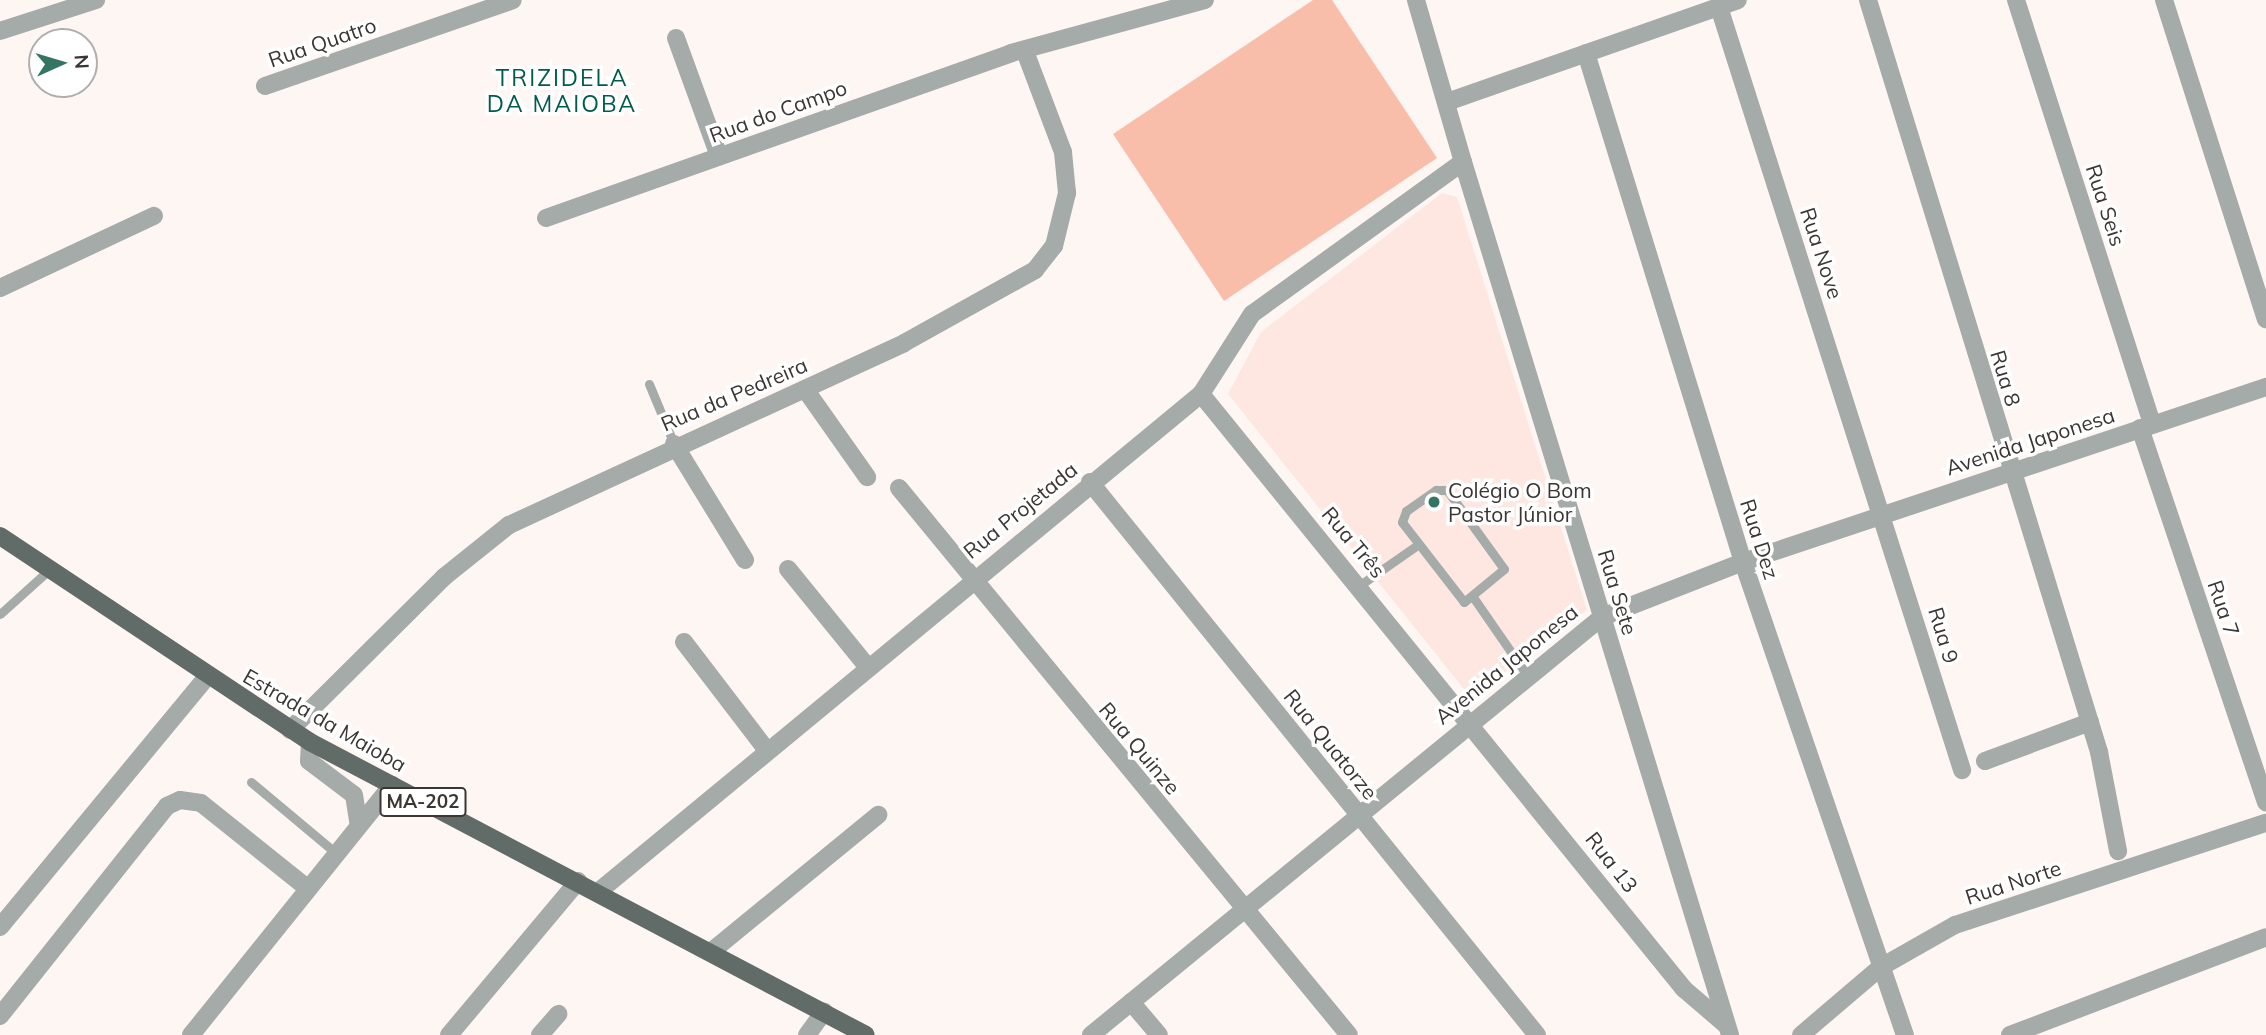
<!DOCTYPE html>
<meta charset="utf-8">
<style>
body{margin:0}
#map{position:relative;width:2266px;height:1035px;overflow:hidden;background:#fef6f3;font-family:Mulish,sans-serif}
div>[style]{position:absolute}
.built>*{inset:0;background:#fde7e0}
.green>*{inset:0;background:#f9beaa}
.service>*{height:9px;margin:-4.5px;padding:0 4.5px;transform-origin:4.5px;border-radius:4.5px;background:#a5aba9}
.minor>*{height:18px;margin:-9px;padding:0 9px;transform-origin:9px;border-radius:9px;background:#a5aba9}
.tertiary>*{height:18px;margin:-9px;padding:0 9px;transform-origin:9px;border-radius:9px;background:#a5aba9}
.primary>*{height:18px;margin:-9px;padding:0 9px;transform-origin:9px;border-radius:9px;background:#616c68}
.dots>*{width:19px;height:19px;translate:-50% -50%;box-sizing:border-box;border:4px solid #fff;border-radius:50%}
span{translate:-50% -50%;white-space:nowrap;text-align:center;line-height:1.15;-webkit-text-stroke:7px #fff;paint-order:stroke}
.shield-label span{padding:2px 5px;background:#fff;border:2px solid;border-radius:5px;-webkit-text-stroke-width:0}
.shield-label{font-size:19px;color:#3b3634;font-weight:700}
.street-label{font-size:21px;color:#3b3634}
.poi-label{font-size:21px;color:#3b3634}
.left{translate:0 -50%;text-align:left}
.neighbourhood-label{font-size:23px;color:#025b49;letter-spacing:2px}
.north{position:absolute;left:28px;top:28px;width:70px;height:70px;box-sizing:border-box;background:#fff;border:2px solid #b1afae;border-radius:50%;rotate:86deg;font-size:19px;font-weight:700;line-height:28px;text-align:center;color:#3b3634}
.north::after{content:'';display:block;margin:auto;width:24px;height:32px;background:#347463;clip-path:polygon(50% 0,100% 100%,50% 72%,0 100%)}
</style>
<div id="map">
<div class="built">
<i style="clip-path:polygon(1442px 193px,1457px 197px,1587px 610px,1471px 698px,1228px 394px,1261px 332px)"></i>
</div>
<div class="green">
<i style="clip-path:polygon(1313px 0,1332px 0,1437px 158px,1224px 301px,1113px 134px)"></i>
</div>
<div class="service">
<i style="left:649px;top:384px;width:65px;rotate:67.4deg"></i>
<i style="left:1436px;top:490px;width:11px"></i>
<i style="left:1447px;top:490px;width:97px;rotate:54.2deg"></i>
<i style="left:1504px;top:569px;width:52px;rotate:140.5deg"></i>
<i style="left:1464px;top:602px;width:101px;rotate:-127.8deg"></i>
<i style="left:1402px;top:522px;width:12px;rotate:-70deg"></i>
<i style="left:1406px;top:511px;width:37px;rotate:-35deg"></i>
<i style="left:1360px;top:585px;width:68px;rotate:-34.9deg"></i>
<i style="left:1473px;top:597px;width:95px;rotate:55.3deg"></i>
<i style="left:0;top:614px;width:67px;rotate:-42deg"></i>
<i style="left:251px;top:782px;width:111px;rotate:39.9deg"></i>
</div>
<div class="minor">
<i style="left:1868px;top:0;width:787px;rotate:72.92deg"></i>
<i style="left:2099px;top:752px;width:101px;rotate:79.1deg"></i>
<i style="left:2016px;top:0;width:445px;rotate:72.2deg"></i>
<i style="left:2164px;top:0;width:335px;rotate:72.3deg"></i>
<i style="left:1719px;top:7px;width:801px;rotate:72.33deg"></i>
<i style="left:0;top:31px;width:101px;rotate:-17.9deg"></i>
<i style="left:676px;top:38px;width:126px;rotate:70deg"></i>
<i style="left:1586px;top:53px;width:533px;rotate:72.86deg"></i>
<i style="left:1743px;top:562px;width:500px;rotate:71.1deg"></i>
<i style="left:265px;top:86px;width:262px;rotate:-19.1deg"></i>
<i style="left:1447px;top:102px;width:308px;rotate:-19.3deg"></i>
<i style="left:1463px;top:162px;width:913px;rotate:72.99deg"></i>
<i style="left:546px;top:218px;width:493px;rotate:-19.5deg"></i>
<i style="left:1011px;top:53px;width:201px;rotate:-15.3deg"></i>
<i style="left:0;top:288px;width:170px;rotate:-25.1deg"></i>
<i style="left:805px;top:389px;width:108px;rotate:54.8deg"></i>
<i style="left:1201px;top:394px;width:766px;rotate:50.93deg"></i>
<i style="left:1684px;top:989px;width:54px;rotate:40.5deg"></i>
<i style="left:2140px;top:428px;width:395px;rotate:71.4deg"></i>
<i style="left:674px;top:444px;width:136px;rotate:58.5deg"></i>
<i style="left:1090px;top:482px;width:711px;rotate:51.05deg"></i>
<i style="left:899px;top:488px;width:708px;rotate:50.56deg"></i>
<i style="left:788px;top:569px;width:124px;rotate:50.9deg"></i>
<i style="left:684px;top:642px;width:133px;rotate:52.6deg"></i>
<i style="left:290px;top:730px;width:217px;rotate:-44.8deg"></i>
<i style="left:444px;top:577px;width:83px;rotate:-38.7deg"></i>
<i style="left:509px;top:525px;width:435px;rotate:-24.7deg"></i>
<i style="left:904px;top:343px;width:150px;rotate:-29.1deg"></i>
<i style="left:1035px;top:270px;width:31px;rotate:-52deg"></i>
<i style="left:1054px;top:246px;width:55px;rotate:-76.2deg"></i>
<i style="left:1067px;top:193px;width:41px;rotate:-95.6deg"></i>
<i style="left:1063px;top:152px;width:105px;rotate:-110.7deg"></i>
<i style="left:310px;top:742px;width:19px;rotate:93deg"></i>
<i style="left:309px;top:761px;width:56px;rotate:37.1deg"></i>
<i style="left:354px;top:795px;width:30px;rotate:81deg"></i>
<i style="left:1985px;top:761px;width:112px;rotate:-20.4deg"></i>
<i style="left:0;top:927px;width:325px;rotate:-50.4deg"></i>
<i style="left:712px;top:951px;width:215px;rotate:-39.3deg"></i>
<i style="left:1131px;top:1002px;width:43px;rotate:49.7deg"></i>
<i style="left:0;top:1016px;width:268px;rotate:-51.5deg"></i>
<i style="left:167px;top:806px;width:14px;rotate:-25deg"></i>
<i style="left:180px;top:800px;width:21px;rotate:8deg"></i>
<i style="left:201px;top:803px;width:136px;rotate:38.7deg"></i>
<i style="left:191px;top:1035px;width:321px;rotate:-51.2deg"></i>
<i style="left:449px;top:1035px;width:201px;rotate:-50deg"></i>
<i style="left:540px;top:1035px;width:28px;rotate:-49deg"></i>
<i style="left:807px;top:1035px;width:29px;rotate:-54deg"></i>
<i style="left:1091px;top:1035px;width:660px;rotate:-39.28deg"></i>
<i style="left:1602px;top:617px;width:151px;rotate:-21.3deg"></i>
<i style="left:1743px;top:562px;width:552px;rotate:-18.5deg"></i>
<i style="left:1801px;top:1035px;width:105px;rotate:-40.4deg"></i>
<i style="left:1881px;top:967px;width:85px;rotate:-29.6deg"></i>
<i style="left:1955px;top:925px;width:327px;rotate:-18.2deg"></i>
<i style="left:2010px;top:1035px;width:274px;rotate:-20.9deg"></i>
</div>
<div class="tertiary">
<i style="left:598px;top:892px;width:782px;rotate:-39.55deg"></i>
<i style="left:1201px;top:394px;width:95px;rotate:-57.5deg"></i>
<i style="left:1252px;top:314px;width:260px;rotate:-35.8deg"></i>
<i style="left:1463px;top:162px;width:169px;rotate:-106.2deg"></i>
</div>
<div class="primary">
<i style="left:0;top:536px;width:372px;rotate:33.6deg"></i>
<i style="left:310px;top:742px;width:628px;rotate:27.79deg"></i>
</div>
<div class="dots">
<i style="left:1434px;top:502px;background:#347463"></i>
</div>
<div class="shield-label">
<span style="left:423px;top:802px">MA-202</span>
</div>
<div class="street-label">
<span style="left:322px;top:42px;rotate:-19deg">Rua Quatro</span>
<span style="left:778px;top:111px;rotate:-20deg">Rua do Campo</span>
<span style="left:2106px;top:205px;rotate:72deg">Rua Seis</span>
<span style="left:1822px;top:253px;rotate:72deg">Rua Nove</span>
<span style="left:2006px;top:378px;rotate:73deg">Rua 8</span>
<span style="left:734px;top:394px;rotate:-23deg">Rua da Pedreira</span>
<span style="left:2030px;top:441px;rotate:-18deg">Avenida Japonesa</span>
<span style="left:1020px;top:510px;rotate:-39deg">Rua Projetada</span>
<span style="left:1760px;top:539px;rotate:72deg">Rua Dez</span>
<span style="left:1354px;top:542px;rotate:50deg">Rua Três</span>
<span style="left:1618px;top:592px;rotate:73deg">Rua Sete</span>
<span style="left:2224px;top:608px;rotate:71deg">Rua 7</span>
<span style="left:1944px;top:635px;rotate:73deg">Rua 9</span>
<span style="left:1506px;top:664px;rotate:-39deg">Avenida Japonesa</span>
<span style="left:325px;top:720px;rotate:30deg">Estrada da Maioba</span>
<span style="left:1331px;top:744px;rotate:51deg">Rua Quatorze</span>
<span style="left:1140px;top:748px;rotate:50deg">Rua Quinze</span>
<span style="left:1612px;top:862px;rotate:52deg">Rua 13</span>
<span style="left:2013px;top:882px;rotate:-18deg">Rua Norte</span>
</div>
<div class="poi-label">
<span class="left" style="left:1448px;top:502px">Colégio O Bom<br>Pastor Júnior</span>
</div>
<div class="neighbourhood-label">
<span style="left:562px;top:91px">TRIZIDELA<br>DA MAIOBA</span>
</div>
<div class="north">N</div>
</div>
